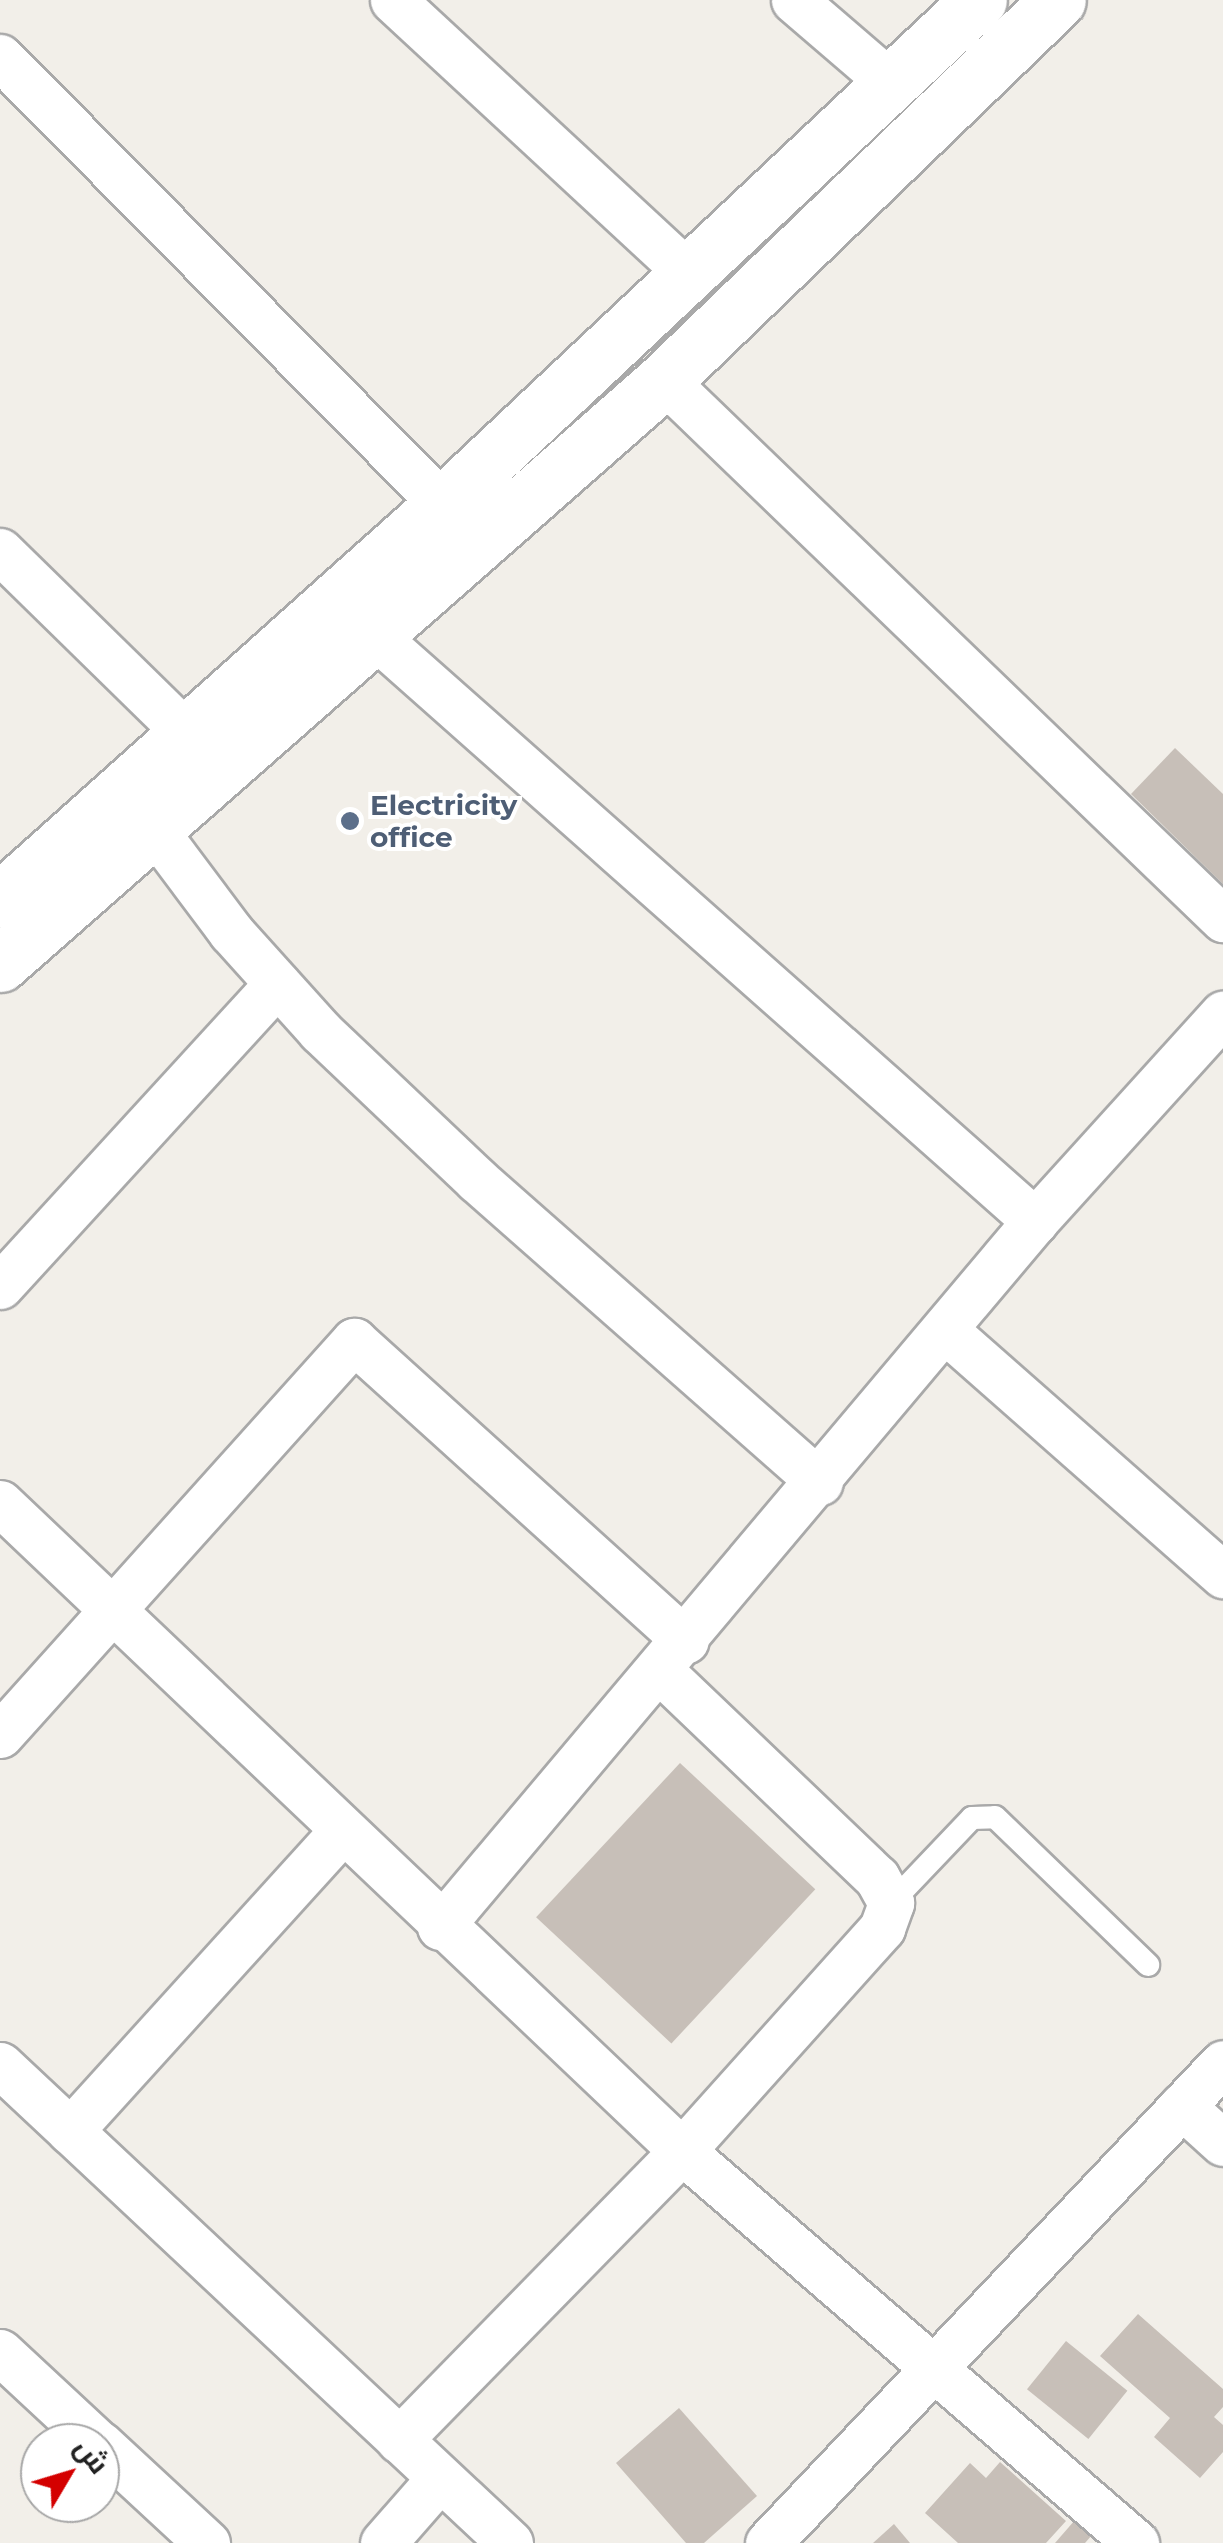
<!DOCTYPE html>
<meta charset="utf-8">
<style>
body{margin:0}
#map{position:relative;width:1223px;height:2543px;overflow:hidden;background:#f2efe9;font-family:Montserrat,Cairo,sans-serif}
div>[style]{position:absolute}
.building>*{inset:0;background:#c7bfb8;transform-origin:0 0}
.roads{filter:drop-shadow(2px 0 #a9a9a9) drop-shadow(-2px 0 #a9a9a9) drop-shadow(0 2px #a9a9a9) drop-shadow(0 -2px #a9a9a9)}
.service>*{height:22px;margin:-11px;padding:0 11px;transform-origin:11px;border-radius:11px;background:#fff}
.minor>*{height:45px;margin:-22.5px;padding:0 22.5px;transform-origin:22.5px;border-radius:22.5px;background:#fff}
.tertiary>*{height:55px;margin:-27.5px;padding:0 27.5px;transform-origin:27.5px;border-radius:27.5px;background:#fff}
.dots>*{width:28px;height:28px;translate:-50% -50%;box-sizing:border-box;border:5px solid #fff;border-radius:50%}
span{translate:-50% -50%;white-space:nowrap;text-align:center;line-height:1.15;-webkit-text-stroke:8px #fff;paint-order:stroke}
.service-label{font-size:28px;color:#4e5e75;font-weight:700}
.left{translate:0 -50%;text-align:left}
.north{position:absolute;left:20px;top:2423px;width:100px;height:100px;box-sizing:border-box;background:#fff;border:2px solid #a7a7a7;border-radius:50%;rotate:52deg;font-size:28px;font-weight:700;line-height:40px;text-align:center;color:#222}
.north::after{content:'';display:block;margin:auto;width:35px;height:45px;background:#d40000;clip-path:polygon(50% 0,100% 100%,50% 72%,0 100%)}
</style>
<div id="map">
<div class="building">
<i style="clip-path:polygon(1175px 748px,1223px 794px,1223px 884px,1131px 794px)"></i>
<i style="left:680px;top:1763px;width:185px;height:211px;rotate:43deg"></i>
<i style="clip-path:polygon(1138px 2314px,1223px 2389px,1223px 2407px,1214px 2417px,1223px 2425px,1223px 2452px,1200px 2478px,1154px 2437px,1170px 2418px,1100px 2356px)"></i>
<i style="left:1066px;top:2341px;width:79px;height:62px;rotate:39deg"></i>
<i style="clip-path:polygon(679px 2408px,757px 2496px,704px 2543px,686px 2543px,616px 2463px)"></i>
<i style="clip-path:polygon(1000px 2462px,1066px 2521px,1046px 2543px,958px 2543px,925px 2513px,970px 2463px,986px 2478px)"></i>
<i style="clip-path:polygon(1075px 2520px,1092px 2535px,1085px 2543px,1055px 2543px)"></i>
<i style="clip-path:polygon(894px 2524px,910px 2543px,873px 2543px)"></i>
</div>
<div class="roads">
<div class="service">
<i style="left:891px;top:1903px;width:117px;rotate:-46.4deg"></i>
<i style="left:972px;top:1818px;width:23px;rotate:-2deg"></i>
<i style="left:995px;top:1817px;width:213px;rotate:44deg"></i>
</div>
<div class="minor">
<i style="left:393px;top:0;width:405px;rotate:42.8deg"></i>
<i style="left:794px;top:0;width:132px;rotate:40.7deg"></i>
<i style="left:0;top:57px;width:663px;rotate:45.31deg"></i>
<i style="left:664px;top:380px;width:777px;rotate:43.96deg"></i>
<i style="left:0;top:551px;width:293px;rotate:44.4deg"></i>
<i style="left:376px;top:637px;width:881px;rotate:41.55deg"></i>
<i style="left:157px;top:833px;width:124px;rotate:53.2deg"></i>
<i style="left:231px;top:932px;width:133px;rotate:48deg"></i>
<i style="left:320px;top:1031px;width:216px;rotate:43.5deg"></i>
<i style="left:477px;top:1180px;width:457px;rotate:41.4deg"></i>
<i style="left:0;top:1286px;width:410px;rotate:-47.5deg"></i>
<i style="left:945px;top:1330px;width:371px;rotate:41.4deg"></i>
<i style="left:0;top:1503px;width:941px;rotate:43.54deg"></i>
<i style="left:682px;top:2151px;width:600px;rotate:40.81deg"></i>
<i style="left:0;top:1735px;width:530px;rotate:-48.06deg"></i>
<i style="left:354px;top:1341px;width:447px;rotate:42.1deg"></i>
<i style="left:440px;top:1927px;width:923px;rotate:-49.88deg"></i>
<i style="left:1035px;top:1221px;width:280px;rotate:-47.8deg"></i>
<i style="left:0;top:2065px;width:699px;rotate:43.14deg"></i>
<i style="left:1182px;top:2106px;width:55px;rotate:42.1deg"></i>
<i style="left:70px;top:2131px;width:405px;rotate:-47.8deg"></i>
<i style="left:0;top:2352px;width:134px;rotate:42.9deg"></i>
<i style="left:399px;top:2440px;width:404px;rotate:-45.6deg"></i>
<i style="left:682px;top:2151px;width:300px;rotate:-48.1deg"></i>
<i style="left:882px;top:1928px;width:27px;rotate:-70deg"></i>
<i style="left:891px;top:1903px;width:29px;rotate:-119deg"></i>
<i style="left:877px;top:1878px;width:301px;rotate:-136.3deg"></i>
<i style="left:100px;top:2444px;width:146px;rotate:42.8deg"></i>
<i style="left:383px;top:2543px;width:85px;rotate:-48.8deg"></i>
<i style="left:768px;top:2543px;width:661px;rotate:-46.53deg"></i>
</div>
<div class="tertiary">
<i style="left:0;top:900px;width:596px;rotate:-41.8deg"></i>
<i style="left:444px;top:503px;width:734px;rotate:-43.23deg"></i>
<i style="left:0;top:964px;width:884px;rotate:-41.33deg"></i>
<i style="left:664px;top:380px;width:547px;rotate:-43.96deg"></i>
</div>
</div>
<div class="dots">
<i style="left:350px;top:821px;background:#5c6f8a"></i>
</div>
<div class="service-label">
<span class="left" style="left:370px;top:821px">Electricity<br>office</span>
</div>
<div class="north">ش</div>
</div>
